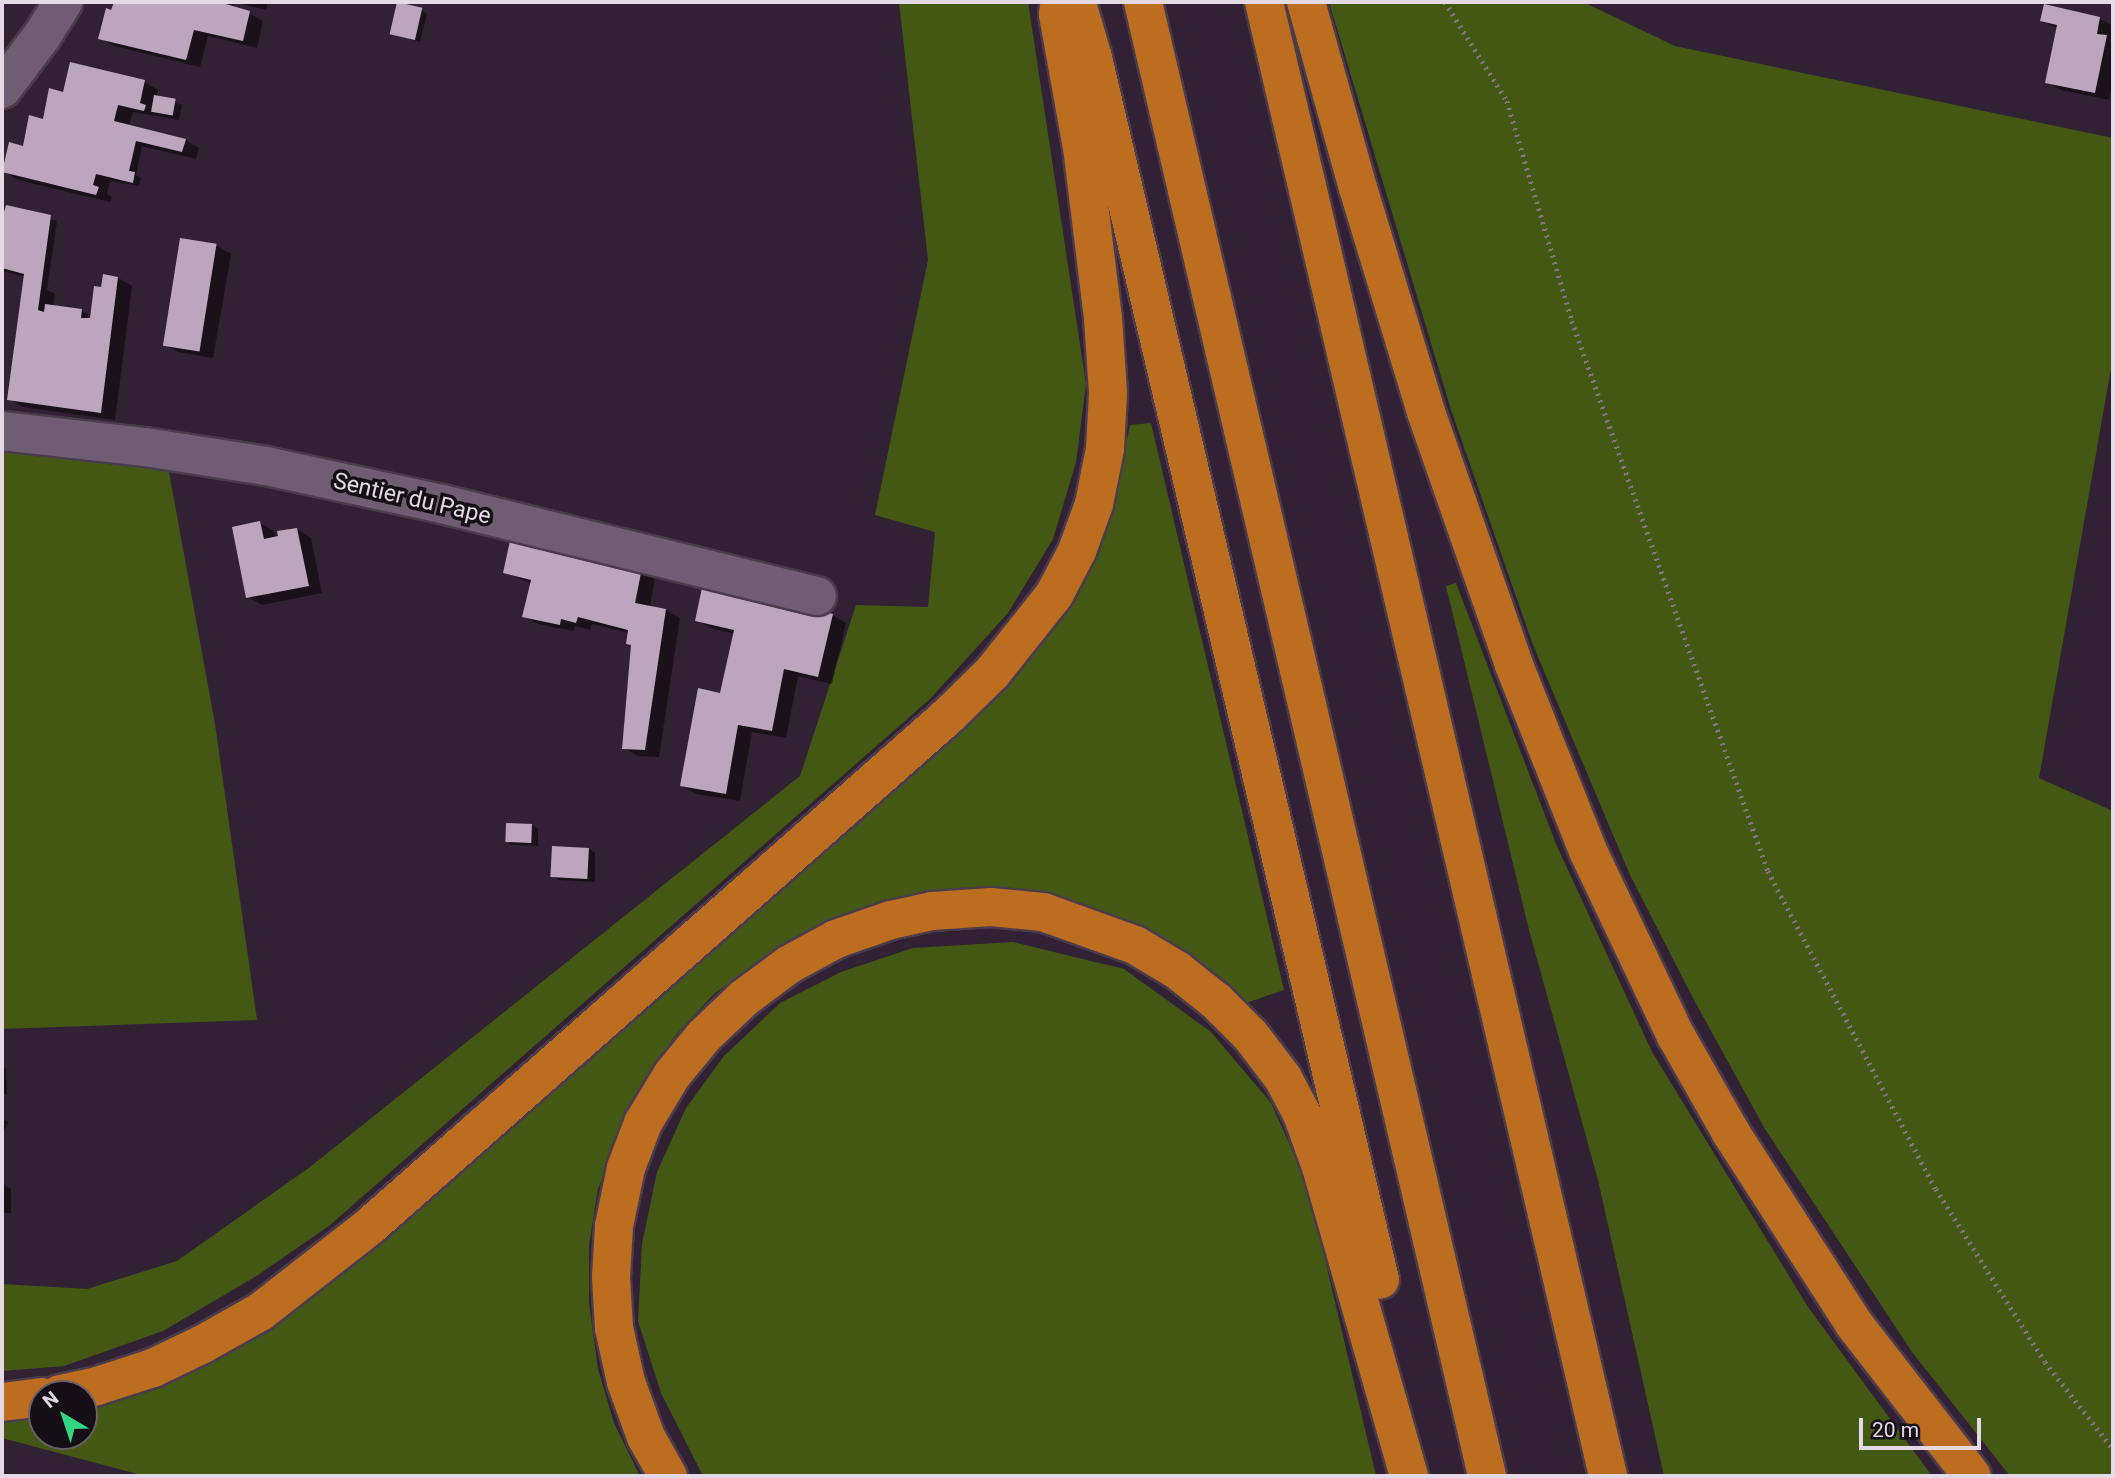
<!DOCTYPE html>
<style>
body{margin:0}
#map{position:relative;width:2115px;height:1478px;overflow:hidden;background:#322134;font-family:Roboto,sans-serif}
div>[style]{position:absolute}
.green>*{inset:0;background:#435913}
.shadow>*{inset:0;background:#0007;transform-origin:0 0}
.building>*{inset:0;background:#bba6be;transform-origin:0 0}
.path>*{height:4.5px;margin-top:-2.25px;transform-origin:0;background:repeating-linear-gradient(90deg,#827484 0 2px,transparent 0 7px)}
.roads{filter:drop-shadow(2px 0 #4a3c4c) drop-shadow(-2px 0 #4a3c4c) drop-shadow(0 2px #4a3c4c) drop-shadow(0 -2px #4a3c4c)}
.minor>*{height:38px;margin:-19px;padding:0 19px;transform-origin:19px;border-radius:19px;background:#705d73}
.motorway>*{height:38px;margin:-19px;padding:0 19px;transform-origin:19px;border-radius:19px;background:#bc6d1f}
span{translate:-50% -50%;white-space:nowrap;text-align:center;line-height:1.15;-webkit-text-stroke:7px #150e16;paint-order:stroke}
.street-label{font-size:23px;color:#e4d9e5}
.frame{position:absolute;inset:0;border:4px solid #e4d9e5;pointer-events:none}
.north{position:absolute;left:28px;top:1380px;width:70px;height:70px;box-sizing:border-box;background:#150e16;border:2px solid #685f69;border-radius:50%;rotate:321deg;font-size:19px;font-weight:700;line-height:28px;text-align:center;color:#e4d9e5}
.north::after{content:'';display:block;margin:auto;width:24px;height:32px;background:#31d882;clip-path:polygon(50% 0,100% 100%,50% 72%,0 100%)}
.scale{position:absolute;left:1859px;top:1418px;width:122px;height:32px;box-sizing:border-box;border:4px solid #e4d9e5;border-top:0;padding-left:9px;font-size:21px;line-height:24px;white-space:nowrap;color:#e4d9e5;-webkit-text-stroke:5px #150e16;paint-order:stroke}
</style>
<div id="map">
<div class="green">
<i style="clip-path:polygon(899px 2px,1028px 2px,1086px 384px,1076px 462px,1053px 539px,1008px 613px,930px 699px,329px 1226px,258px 1275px,163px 1331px,64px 1366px,2px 1371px,2px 1284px,87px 1289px,177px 1261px,310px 1167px,800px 776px,856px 605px,928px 607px,935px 532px,875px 515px,928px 260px)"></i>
<i style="clip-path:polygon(1329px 2px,1583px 2px,1675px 46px,2113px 138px,2113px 357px,2039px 778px,2113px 811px,2113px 1476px,2010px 1476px,1912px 1352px,1765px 1129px,1694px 1000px,1630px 875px,1533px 645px,1451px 410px)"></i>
<i style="clip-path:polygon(1151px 423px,1284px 990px,1246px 1003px,1218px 977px,1174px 944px,1129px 922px,1070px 902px,878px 905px,813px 928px,757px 962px,715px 993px,674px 1037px,636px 1095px,598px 1189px,589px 1245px,589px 1303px,598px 1369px,614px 1423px,640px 1476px,145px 1476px,2px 1438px,2px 1421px,42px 1418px,42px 1436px,84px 1436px,84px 1412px,186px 1373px,248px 1339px,342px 1274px,937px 752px,1011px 682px,1073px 605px,1098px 557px,1113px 507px,1130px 425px)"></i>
<i style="clip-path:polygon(2px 446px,167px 461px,215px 724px,257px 1020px,2px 1029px)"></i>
<i style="clip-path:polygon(1456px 583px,1556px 844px,1652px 1052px,1808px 1307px,1932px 1476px,1664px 1476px,1598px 1180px,1529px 930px,1446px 586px)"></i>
<i style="clip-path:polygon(1013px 942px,1124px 969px,1211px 1032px,1271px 1103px,1307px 1183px,1376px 1476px,703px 1476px,661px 1393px,638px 1321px,642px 1244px,657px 1172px,686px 1108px,724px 1056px,780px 1003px,841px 972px,913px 948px)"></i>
</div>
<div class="shadow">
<i style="clip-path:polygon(116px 2px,235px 2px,233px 9px,249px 13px,263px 21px,257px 48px,208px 36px,200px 67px,114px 46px,100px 38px)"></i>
<i style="clip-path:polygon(235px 2px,268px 2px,266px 10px)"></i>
<i style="clip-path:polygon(421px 10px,427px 14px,420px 42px,391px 33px)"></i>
<i style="clip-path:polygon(2099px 18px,2113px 26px,2111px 39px,2113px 79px,2109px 100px,2061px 90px,2047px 82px,2058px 29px,2042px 21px)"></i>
<i style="clip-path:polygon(144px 82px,158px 90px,157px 97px,182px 105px,179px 120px,133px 112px,129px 126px,185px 140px,199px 148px,196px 159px,142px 146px,136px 175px,141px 178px,139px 186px,110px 181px,107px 194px,112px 197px,110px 202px,18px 180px,4px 171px,64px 94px)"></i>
<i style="clip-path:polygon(7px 207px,57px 221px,47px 290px,55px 294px,53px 307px,81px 310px,88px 314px,87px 320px,91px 320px,103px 289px,118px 278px,132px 286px,115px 420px,23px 407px,9px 399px,26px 277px,2px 271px,2px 226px)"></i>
<i style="clip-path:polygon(217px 246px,231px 254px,213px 358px,178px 352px,164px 344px)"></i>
<i style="clip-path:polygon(260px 523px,274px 531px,276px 538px,297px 529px,311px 538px,322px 593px,262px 605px,248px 597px)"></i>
<i style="clip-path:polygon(641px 569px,655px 577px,650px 607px,666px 610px,680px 618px,659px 757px,638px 756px,624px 748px,633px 646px,628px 643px,629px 633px,592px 624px,590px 630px,575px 626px,574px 631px,538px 624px,524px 616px,532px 584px,505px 572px)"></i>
<i style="clip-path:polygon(832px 615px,846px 623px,832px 684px,798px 676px,786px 738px,752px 732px,740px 801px,696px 794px,682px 786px,722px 695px,735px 634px,711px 628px,697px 620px)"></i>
<i style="clip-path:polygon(532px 825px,538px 829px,538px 846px,511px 845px,505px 841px)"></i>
<i style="clip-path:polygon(589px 849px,595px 853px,595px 882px,559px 880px,552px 876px)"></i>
<i style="clip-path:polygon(2px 1067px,6px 1069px,7px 1094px,2px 1094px)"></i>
<i style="left:2px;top:1119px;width:7px;height:29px;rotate:27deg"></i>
<i style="clip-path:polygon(2px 1184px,11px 1189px,11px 1213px,3px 1213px,3px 1216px)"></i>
</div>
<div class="building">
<i style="clip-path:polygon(114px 2px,219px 2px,250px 11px,243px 41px,194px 30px,186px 60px,98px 39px,106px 8px,111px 10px)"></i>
<i style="left:397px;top:2px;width:26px;height:33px;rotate:13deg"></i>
<i style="clip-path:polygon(2044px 4px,2100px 17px,2097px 34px,2107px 35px,2095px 93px,2045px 83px,2057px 25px,2040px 21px)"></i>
<i style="clip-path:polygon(70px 62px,145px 80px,140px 103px,146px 105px,144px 111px,118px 105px,114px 121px,186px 139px,182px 152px,136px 141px,129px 171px,135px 172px,133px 183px,96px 174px,93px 185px,99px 187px,96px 195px,2px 172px,9px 142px,23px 146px,29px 115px,43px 119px,49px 88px,63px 92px)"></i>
<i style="left:154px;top:95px;width:22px;height:17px;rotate:10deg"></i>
<i style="clip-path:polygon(6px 205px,51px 215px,38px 310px,44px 312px,45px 304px,82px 309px,81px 318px,90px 318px,94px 286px,101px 287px,103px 274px,118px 277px,101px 413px,7px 400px,24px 274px,2px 268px,2px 219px)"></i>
<i style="left:180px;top:238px;width:37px;height:109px;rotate:9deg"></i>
<i style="clip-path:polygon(260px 521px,264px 539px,278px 536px,277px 531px,297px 528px,309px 586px,246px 598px,232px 527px)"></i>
<i style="clip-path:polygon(511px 536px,642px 568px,635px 603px,666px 609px,645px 750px,622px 749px,631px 645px,626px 644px,628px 630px,578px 617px,576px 623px,561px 619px,560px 625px,522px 617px,531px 580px,503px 573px)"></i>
<i style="clip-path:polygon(703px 583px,833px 614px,818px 677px,784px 669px,772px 731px,738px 725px,726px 794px,680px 786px,698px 688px,720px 693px,734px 630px,695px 621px)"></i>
<i style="left:506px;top:823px;width:26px;height:19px;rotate:2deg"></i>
<i style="left:552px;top:846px;width:37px;height:31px;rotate:3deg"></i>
</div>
<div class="path">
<i style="left:1445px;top:2px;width:117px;rotate:57.9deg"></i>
<i style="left:1507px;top:101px;width:229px;rotate:73.5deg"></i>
<i style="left:1572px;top:321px;width:584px;rotate:70.39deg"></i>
<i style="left:1768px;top:871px;width:360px;rotate:62.2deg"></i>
<i style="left:1936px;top:1189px;width:204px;rotate:57.8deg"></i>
<i style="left:2045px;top:1362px;width:110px;rotate:52deg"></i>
</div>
<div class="roads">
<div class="minor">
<i style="left:2px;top:89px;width:66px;rotate:-53deg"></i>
<i style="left:42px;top:36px;width:40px;rotate:-58deg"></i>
<i style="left:2px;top:431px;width:144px;rotate:6.4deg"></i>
<i style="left:145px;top:447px;width:122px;rotate:8.9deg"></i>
<i style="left:266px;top:466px;width:180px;rotate:12.2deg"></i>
<i style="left:442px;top:504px;width:386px;rotate:13.8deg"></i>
</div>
<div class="motorway">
<i style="left:1143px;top:2px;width:1514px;rotate:76.86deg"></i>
<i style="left:1264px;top:2px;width:1514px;rotate:76.86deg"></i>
<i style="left:1306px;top:2px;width:193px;rotate:74.4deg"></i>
<i style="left:1358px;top:188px;width:234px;rotate:73.1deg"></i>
<i style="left:1426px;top:412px;width:268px;rotate:70.8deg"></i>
<i style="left:1514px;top:665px;width:200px;rotate:68.3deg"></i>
<i style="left:1588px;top:851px;width:205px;rotate:64.6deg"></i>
<i style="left:1676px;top:1036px;width:112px;rotate:60.4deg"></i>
<i style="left:1731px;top:1133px;width:227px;rotate:57.2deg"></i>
<i style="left:1854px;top:1324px;width:192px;rotate:52.2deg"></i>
<i style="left:1079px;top:10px;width:50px;rotate:73.7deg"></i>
<i style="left:1093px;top:58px;width:1255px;rotate:76.78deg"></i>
<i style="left:60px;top:1394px;width:38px;rotate:-12deg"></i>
<i style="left:97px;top:1386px;width:59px;rotate:-17.8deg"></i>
<i style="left:153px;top:1368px;width:55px;rotate:-25.6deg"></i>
<i style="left:203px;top:1344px;width:65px;rotate:-29.3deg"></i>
<i style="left:260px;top:1312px;width:140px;rotate:-38deg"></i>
<i style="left:370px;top:1226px;width:771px;rotate:-41.42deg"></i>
<i style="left:948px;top:716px;width:62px;rotate:-44.3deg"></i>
<i style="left:992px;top:673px;width:100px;rotate:-51.5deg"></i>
<i style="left:1054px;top:595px;width:50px;rotate:-62.4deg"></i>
<i style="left:1077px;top:551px;width:50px;rotate:-70.1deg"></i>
<i style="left:1094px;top:504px;width:56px;rotate:-78.7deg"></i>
<i style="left:1105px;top:449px;width:56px;rotate:-86.9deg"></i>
<i style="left:1108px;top:393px;width:75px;rotate:-93.8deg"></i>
<i style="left:1103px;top:318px;width:171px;rotate:-97deg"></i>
<i style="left:1082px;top:148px;width:136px;rotate:-100.2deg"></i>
<i style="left:1058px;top:14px;width:12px;rotate:-81deg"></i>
<i style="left:2px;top:1402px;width:40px;rotate:-7.1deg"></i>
<i style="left:668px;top:1476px;width:45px;rotate:-119.4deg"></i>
<i style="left:646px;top:1437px;width:59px;rotate:-110deg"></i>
<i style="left:626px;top:1382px;width:55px;rotate:-102.5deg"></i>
<i style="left:614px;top:1328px;width:51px;rotate:-93.4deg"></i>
<i style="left:611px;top:1277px;width:51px;rotate:-86.6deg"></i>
<i style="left:614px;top:1226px;width:59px;rotate:-78.3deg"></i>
<i style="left:626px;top:1168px;width:48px;rotate:-69.3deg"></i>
<i style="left:643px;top:1123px;width:56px;rotate:-58.9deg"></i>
<i style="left:672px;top:1075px;width:50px;rotate:-50.6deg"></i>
<i style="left:704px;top:1036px;width:55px;rotate:-43.5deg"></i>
<i style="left:744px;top:998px;width:57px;rotate:-36.5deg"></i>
<i style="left:790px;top:964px;width:52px;rotate:-28.5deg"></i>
<i style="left:836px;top:939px;width:58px;rotate:-19.1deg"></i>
<i style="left:891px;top:920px;width:42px;rotate:-12.4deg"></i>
<i style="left:932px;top:911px;width:59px;rotate:-3.9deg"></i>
<i style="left:991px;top:907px;width:52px;rotate:5.5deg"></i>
<i style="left:1043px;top:912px;width:98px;rotate:19.7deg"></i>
<i style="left:1135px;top:945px;width:49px;rotate:30.8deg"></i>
<i style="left:1177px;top:970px;width:50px;rotate:38.5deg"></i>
<i style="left:1216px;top:1001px;width:49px;rotate:45deg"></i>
<i style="left:1251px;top:1036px;width:53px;rotate:52.7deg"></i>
<i style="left:1283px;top:1078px;width:41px;rotate:62.2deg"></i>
<i style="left:1302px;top:1114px;width:56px;rotate:70.3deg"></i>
<i style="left:1321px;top:1167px;width:321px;rotate:74.1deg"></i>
</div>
</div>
<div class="street-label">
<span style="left:412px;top:499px;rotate:13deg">Sentier du Pape</span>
</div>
<div class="frame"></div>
<div class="north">N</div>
<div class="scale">20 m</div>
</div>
